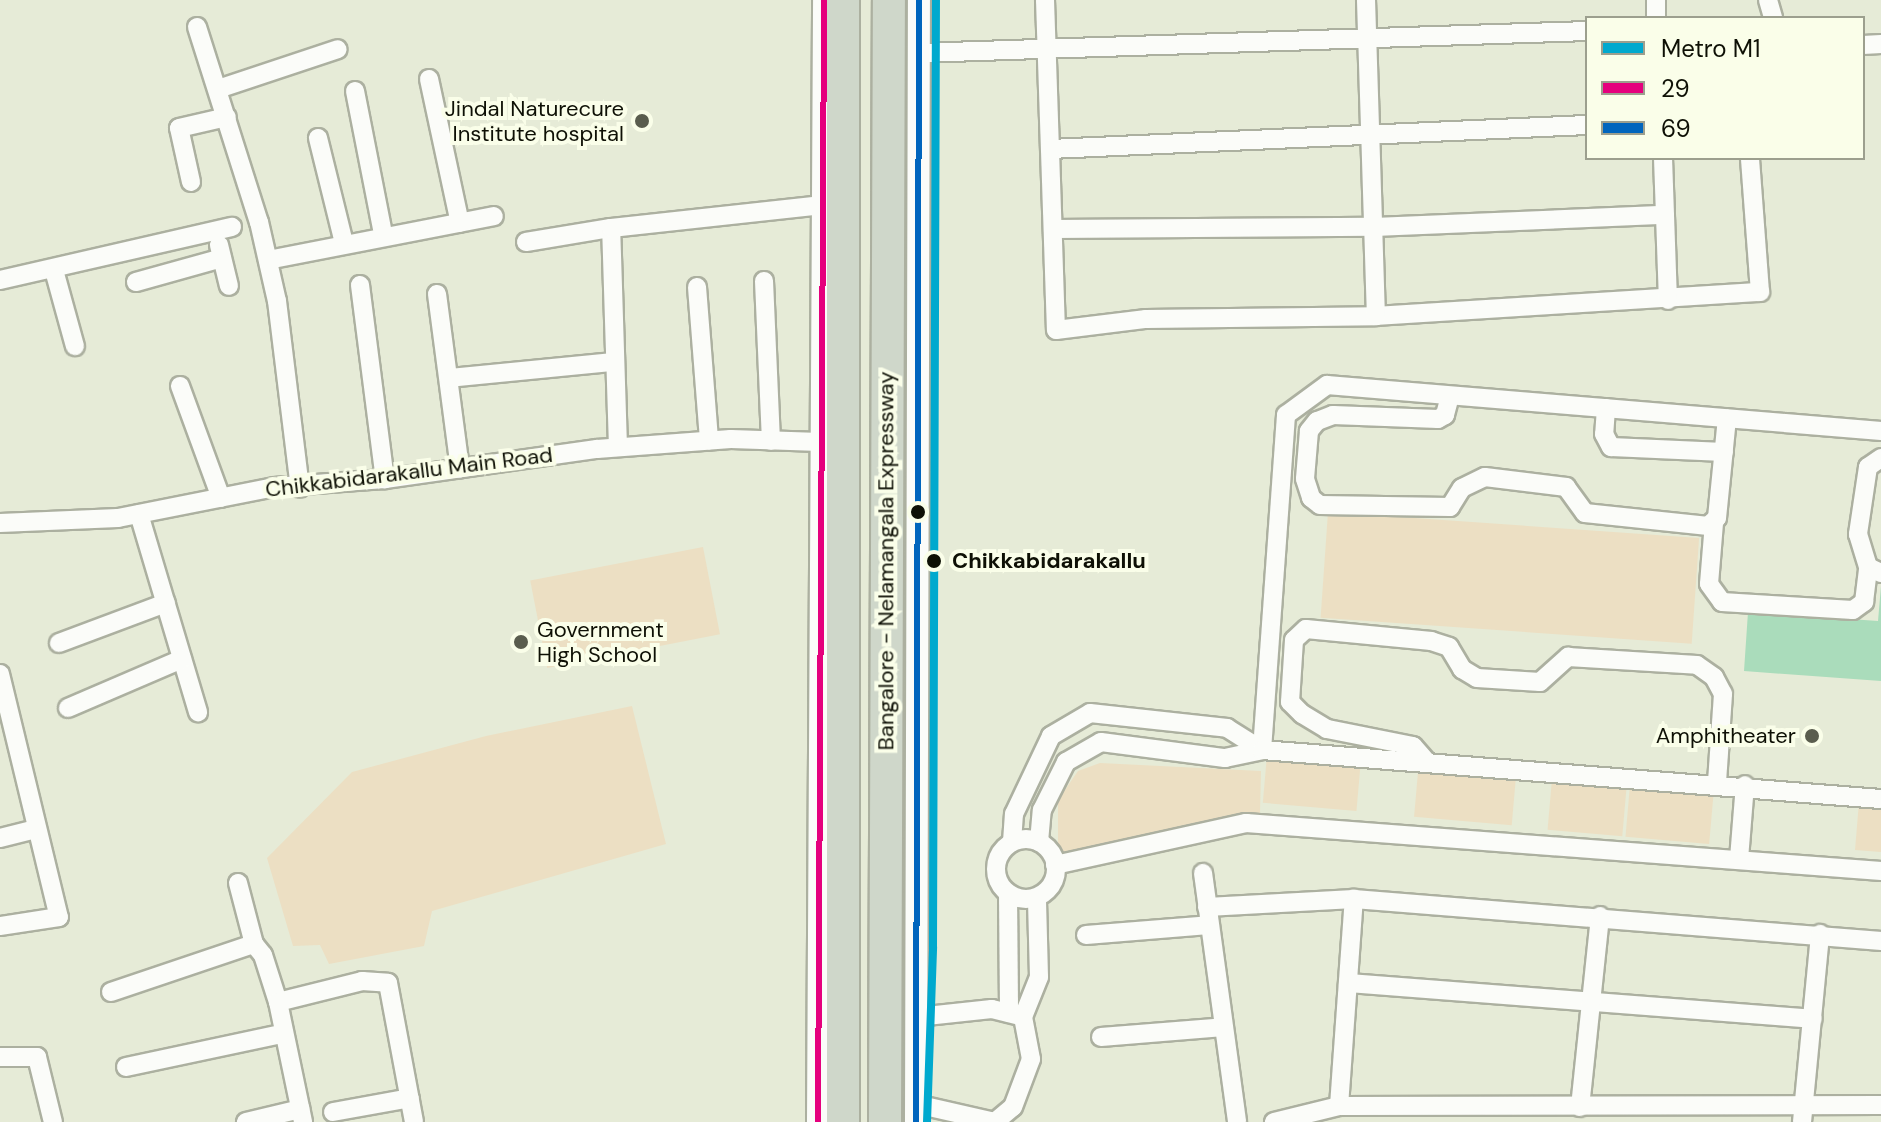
<!DOCTYPE html>
<style>
body{margin:0}
#map{position:relative;width:1881px;height:1122px;overflow:hidden;background:#e6ebd7;font-family:"DM Sans",sans-serif}
div>[style]{position:absolute}
.green>*{inset:0;background:#ecdfc3;transform-origin:0 0}
.water>*{inset:0;background:#aadcbb}
.roads{filter:drop-shadow(2px 0 #acb0a0) drop-shadow(-2px 0 #acb0a0) drop-shadow(0 2px #acb0a0) drop-shadow(0 -2px #acb0a0)}
.minor>*{height:18px;margin:-9px;padding:0 9px;transform-origin:9px;border-radius:9px;background:#fbfcf9}
.minor>.ring{margin:-9px;padding:0;box-sizing:content-box;background:none;border:18px solid #fbfcf9;border-radius:50%}
.tertiary>*{height:22px;margin:-11px;padding:0 11px;transform-origin:11px;border-radius:11px;background:#fbfcf9}
.motorway>*{height:32px;margin:-16px;padding:0 16px;transform-origin:16px;border-radius:16px;background:#cfd7ca}
.bus-1>*{height:6px;margin:-3px;padding:0 3px;transform-origin:3px;border-radius:3px;background:#e5007d}
.bus-2>*{height:6px;margin:-3px;padding:0 3px;transform-origin:3px;border-radius:3px;background:#0065bd}
.metro-1>*{height:8px;margin:-4px;padding:0 4px;transform-origin:4px;border-radius:4px;background:#00a9ce}
.dots>*{width:22px;height:22px;translate:-50% -50%;box-sizing:border-box;border:4px solid #fafee9;border-radius:50%}
span{translate:-50% -50%;white-space:nowrap;text-align:center;line-height:1.15;-webkit-text-stroke:8px #fafee9;paint-order:stroke}
.poi-label{font-size:22px;color:#0e1005}
.right{translate:-100% -50%;text-align:right}
.left{translate:0 -50%;text-align:left}
.street-label{font-size:22px;color:#0e1005}
.stop-label{font-size:22px;color:#0e1005;font-weight:700}
.legend{position:absolute;left:1585px;top:16px;width:280px;height:144px;box-sizing:border-box;background:#fafee9;border:2px solid #9c9f8e;margin:0;padding:10px 14px;list-style:none;font-size:24px;color:#0e1005}
.legend li{display:flex;align-items:center;gap:16px;height:40px}
.legend b{width:40px;border:2px solid #9c9f8e}
</style>
<div id="map">
<div class="green">
<i style="left:1328px;top:512px;width:372px;height:106px;rotate:4deg"></i>
<i style="left:703px;top:547px;width:89px;height:176px;rotate:79deg"></i>
<i style="clip-path:polygon(632px 706px,666px 844px,432px 911px,424px 946px,329px 964px,320px 945px,293px 946px,267px 858px,352px 772px,486px 736px)"></i>
<i style="left:1267px;top:755px;width:94px;height:48px;rotate:5deg"></i>
<i style="clip-path:polygon(1100px 763px,1261px 771px,1260px 813px,1236px 815px,1058px 860px,1058px 800px,1078px 771px)"></i>
<i style="left:1418px;top:772px;width:98px;height:45px;rotate:5deg"></i>
<i style="left:1552px;top:779px;width:75px;height:51px;rotate:5deg"></i>
<i style="left:1630px;top:785px;width:84px;height:52px;rotate:5deg"></i>
<i style="clip-path:polygon(1859px 802px,1881px 804px,1881px 852px,1855px 850px)"></i>
</div>
<div class="water">
<i style="clip-path:polygon(1881px 586px,1881px 681px,1744px 671px,1748px 612px,1878px 621px)"></i>
</div>
<div class="roads">
<div class="minor">
<i style="left:1045px;top:0;width:330px;rotate:88.1deg"></i>
<i style="left:1056px;top:330px;width:91px;rotate:-7deg"></i>
<i style="left:1146px;top:319px;width:230px;rotate:-0.7deg"></i>
<i style="left:1376px;top:316px;width:385px;rotate:-3.6deg"></i>
<i style="left:1760px;top:292px;width:134px;rotate:-94.3deg"></i>
<i style="left:1366px;top:0;width:316px;rotate:88.2deg"></i>
<i style="left:1656px;top:0;width:18px;rotate:90deg"></i>
<i style="left:1768px;top:0;width:19px;rotate:74deg"></i>
<i style="left:197px;top:27px;width:205px;rotate:72.4deg"></i>
<i style="left:259px;top:222px;width:81px;rotate:77.2deg"></i>
<i style="left:277px;top:301px;width:188px;rotate:83deg"></i>
<i style="left:1863px;top:45px;width:18px;rotate:-3deg"></i>
<i style="left:918px;top:53px;width:669px;rotate:-1.88deg"></i>
<i style="left:429px;top:79px;width:147px;rotate:77.9deg"></i>
<i style="left:218px;top:89px;width:126px;rotate:-18.4deg"></i>
<i style="left:355px;top:91px;width:146px;rotate:78.9deg"></i>
<i style="left:318px;top:138px;width:108px;rotate:76.1deg"></i>
<i style="left:1050px;top:149px;width:538px;rotate:-2.56deg"></i>
<i style="left:1663px;top:158px;width:142px;rotate:88deg"></i>
<i style="left:191px;top:182px;width:55px;rotate:-102.5deg"></i>
<i style="left:179px;top:128px;width:49px;rotate:-12.9deg"></i>
<i style="left:1053px;top:229px;width:321px;rotate:-0.4deg"></i>
<i style="left:1374px;top:227px;width:291px;rotate:-2.4deg"></i>
<i style="left:526px;top:242px;width:86px;rotate:-9.4deg"></i>
<i style="left:219px;top:245px;width:42px;rotate:76.3deg"></i>
<i style="left:268px;top:260px;width:230px;rotate:-11deg"></i>
<i style="left:54px;top:270px;width:79px;rotate:74.6deg"></i>
<i style="left:0;top:280px;width:238px;rotate:-12.9deg"></i>
<i style="left:764px;top:281px;width:160px;rotate:87.5deg"></i>
<i style="left:136px;top:282px;width:89px;rotate:-15.6deg"></i>
<i style="left:360px;top:285px;width:196px;rotate:82.7deg"></i>
<i style="left:697px;top:287px;width:154px;rotate:85.5deg"></i>
<i style="left:437px;top:294px;width:176px;rotate:82.5deg"></i>
<i style="left:449px;top:378px;width:164px;rotate:-5.6deg"></i>
<i style="left:180px;top:386px;width:119px;rotate:69.9deg"></i>
<i style="left:1450px;top:396px;width:20px;rotate:105deg"></i>
<i style="left:1445px;top:415px;width:8px;rotate:150deg"></i>
<i style="left:1438px;top:419px;width:105px;rotate:-177.8deg"></i>
<i style="left:1333px;top:415px;width:17px;rotate:159deg"></i>
<i style="left:1317px;top:421px;width:13px;rotate:129deg"></i>
<i style="left:1309px;top:431px;width:48px;rotate:94.8deg"></i>
<i style="left:1305px;top:479px;width:20px;rotate:72deg"></i>
<i style="left:1311px;top:498px;width:11px;rotate:38deg"></i>
<i style="left:1320px;top:505px;width:130px;rotate:0.9deg"></i>
<i style="left:1450px;top:507px;width:22px;rotate:-58deg"></i>
<i style="left:1462px;top:488px;width:25px;rotate:-26deg"></i>
<i style="left:1485px;top:477px;width:82px;rotate:7deg"></i>
<i style="left:1566px;top:487px;width:32px;rotate:54deg"></i>
<i style="left:1585px;top:513px;width:124px;rotate:6deg"></i>
<i style="left:1708px;top:526px;width:12px;rotate:-42deg"></i>
<i style="left:1717px;top:518px;width:100px;rotate:-84.3deg"></i>
<i style="left:1606px;top:408px;width:26px;rotate:94deg"></i>
<i style="left:1604px;top:434px;width:15px;rotate:62deg"></i>
<i style="left:1611px;top:447px;width:113px;rotate:2.5deg"></i>
<i style="left:618px;top:447px;width:219px;rotate:-91.8deg"></i>
<i style="left:611px;top:228px;width:213px;rotate:-6.2deg"></i>
<i style="left:1881px;top:458px;width:16px;rotate:145deg"></i>
<i style="left:1868px;top:467px;width:68px;rotate:98.5deg"></i>
<i style="left:1858px;top:534px;width:34px;rotate:73deg"></i>
<i style="left:1868px;top:567px;width:14px;rotate:25deg"></i>
<i style="left:139px;top:514px;width:207px;rotate:73.4deg"></i>
<i style="left:0;top:523px;width:118px;rotate:-2.4deg"></i>
<i style="left:118px;top:518px;width:159px;rotate:-11.2deg"></i>
<i style="left:274px;top:487px;width:111px;rotate:-4.1deg"></i>
<i style="left:385px;top:479px;width:214px;rotate:-8.1deg"></i>
<i style="left:597px;top:449px;width:134px;rotate:-4.3deg"></i>
<i style="left:731px;top:439px;width:89px;rotate:1.9deg"></i>
<i style="left:1714px;top:523px;width:61px;rotate:94.7deg"></i>
<i style="left:1709px;top:584px;width:22px;rotate:54deg"></i>
<i style="left:1722px;top:602px;width:131px;rotate:3.5deg"></i>
<i style="left:1853px;top:610px;width:14px;rotate:-36deg"></i>
<i style="left:1864px;top:602px;width:35px;rotate:-83deg"></i>
<i style="left:59px;top:643px;width:114px;rotate:-20.5deg"></i>
<i style="left:0;top:674px;width:250px;rotate:76.4deg"></i>
<i style="left:59px;top:917px;width:60px;rotate:171.3deg"></i>
<i style="left:68px;top:708px;width:124px;rotate:-23.3deg"></i>
<i style="left:1262px;top:750px;width:336px;rotate:-85.9deg"></i>
<i style="left:1286px;top:415px;width:51px;rotate:-36.2deg"></i>
<i style="left:1327px;top:385px;width:556px;rotate:4.75deg"></i>
<i style="left:1427px;top:762px;width:21px;rotate:-131deg"></i>
<i style="left:1413px;top:746px;width:88px;rotate:-168.8deg"></i>
<i style="left:1327px;top:729px;width:29px;rotate:-149deg"></i>
<i style="left:1302px;top:714px;width:17px;rotate:-135deg"></i>
<i style="left:1290px;top:702px;width:62px;rotate:-86.3deg"></i>
<i style="left:1294px;top:640px;width:16px;rotate:-43deg"></i>
<i style="left:1306px;top:629px;width:126px;rotate:5.5deg"></i>
<i style="left:1431px;top:641px;width:19px;rotate:18deg"></i>
<i style="left:1449px;top:647px;width:26px;rotate:59deg"></i>
<i style="left:1462px;top:669px;width:17px;rotate:31deg"></i>
<i style="left:1477px;top:678px;width:63px;rotate:3.6deg"></i>
<i style="left:1540px;top:682px;width:38px;rotate:-42deg"></i>
<i style="left:1568px;top:657px;width:129px;rotate:3.5deg"></i>
<i style="left:1697px;top:665px;width:21px;rotate:35deg"></i>
<i style="left:1714px;top:677px;width:19px;rotate:62deg"></i>
<i style="left:1723px;top:694px;width:89px;rotate:93.9deg"></i>
<i style="left:0;top:838px;width:38px;rotate:-14deg"></i>
<i class="ring" style="left:996px;top:839px;width:42px;height:42px"></i>
<i style="left:1012px;top:842px;width:28px;rotate:-86deg"></i>
<i style="left:1014px;top:814px;width:86px;rotate:-64.6deg"></i>
<i style="left:1051px;top:736px;width:45px;rotate:-30.5deg"></i>
<i style="left:1090px;top:713px;width:138px;rotate:6.2deg"></i>
<i style="left:1227px;top:728px;width:41px;rotate:32.2deg"></i>
<i style="left:1039px;top:842px;width:32px;rotate:-85deg"></i>
<i style="left:1042px;top:810px;width:54px;rotate:-63.4deg"></i>
<i style="left:1066px;top:762px;width:40px;rotate:-29.7deg"></i>
<i style="left:1101px;top:742px;width:125px;rotate:7.4deg"></i>
<i style="left:1225px;top:758px;width:38px;rotate:-12deg"></i>
<i style="left:1262px;top:750px;width:621px;rotate:4.53deg"></i>
<i style="left:1739px;top:859px;width:74px;rotate:-85.4deg"></i>
<i style="left:1055px;top:865px;width:196px;rotate:-12.4deg"></i>
<i style="left:1246px;top:823px;width:637px;rotate:4.32deg"></i>
<i style="left:1203px;top:873px;width:251px;rotate:82.2deg"></i>
<i style="left:238px;top:883px;width:63px;rotate:75.3deg"></i>
<i style="left:1008px;top:893px;width:120px;rotate:89.5deg"></i>
<i style="left:1207px;top:907px;width:147px;rotate:-3.1deg"></i>
<i style="left:1354px;top:899px;width:529px;rotate:4.56deg"></i>
<i style="left:1086px;top:935px;width:123px;rotate:-4.6deg"></i>
<i style="left:1348px;top:983px;width:466px;rotate:4.4deg"></i>
<i style="left:111px;top:992px;width:151px;rotate:-18.6deg"></i>
<i style="left:254px;top:944px;width:14px;rotate:51deg"></i>
<i style="left:263px;top:955px;width:49px;rotate:72.3deg"></i>
<i style="left:278px;top:1002px;width:123px;rotate:78.2deg"></i>
<i style="left:278px;top:1002px;width:87px;rotate:-14deg"></i>
<i style="left:362px;top:981px;width:26px;rotate:4deg"></i>
<i style="left:388px;top:983px;width:141px;rotate:79.4deg"></i>
<i style="left:917px;top:1017px;width:75px;rotate:-6.1deg"></i>
<i style="left:992px;top:1009px;width:30px;rotate:14deg"></i>
<i style="left:1101px;top:1037px;width:123px;rotate:-4.6deg"></i>
<i style="left:0;top:1057px;width:37px"></i>
<i style="left:37px;top:1057px;width:67px;rotate:76.2deg"></i>
<i style="left:126px;top:1067px;width:158px;rotate:-12deg"></i>
<i style="left:916px;top:1104px;width:81px;rotate:12.8deg"></i>
<i style="left:995px;top:1122px;width:23px;rotate:-40deg"></i>
<i style="left:1013px;top:1107px;width:51px;rotate:-69.4deg"></i>
<i style="left:1031px;top:1059px;width:43px;rotate:-100.8deg"></i>
<i style="left:1023px;top:1017px;width:43px;rotate:-68.2deg"></i>
<i style="left:1039px;top:977px;width:79px;rotate:-91.5deg"></i>
<i style="left:1339px;top:1106px;width:208px;rotate:-85.9deg"></i>
<i style="left:1580px;top:1107px;width:192px;rotate:-84deg"></i>
<i style="left:333px;top:1112px;width:78px;rotate:-10.3deg"></i>
<i style="left:246px;top:1122px;width:56px;rotate:-13.5deg"></i>
<i style="left:1274px;top:1122px;width:67px;rotate:-13.8deg"></i>
<i style="left:1339px;top:1106px;width:542px;rotate:-0.11deg"></i>
<i style="left:1802px;top:1122px;width:189px;rotate:-84.5deg"></i>
</div>
<div class="tertiary">
<i style="left:818px;top:1122px;width:1122px;rotate:-89.69deg"></i>
<i style="left:916px;top:1122px;width:1122px;rotate:-89.85deg"></i>
</div>
<div class="motorway">
<i style="left:843px;top:1122px;width:1122px;rotate:-90deg"></i>
<i style="left:885px;top:1122px;width:1122px;rotate:-89.8deg"></i>
</div>
</div>
<div class="bus-1">
<i style="left:818px;top:1122px;width:1122px;rotate:-89.69deg"></i>
</div>
<div class="bus-2">
<i style="left:916px;top:1122px;width:1122px;rotate:-89.85deg"></i>
</div>
<div class="metro-1">
<i style="left:927px;top:1122px;width:175px;rotate:-88deg"></i>
<i style="left:933px;top:947px;width:947px;rotate:-89.82deg"></i>
</div>
<div class="dots">
<i style="left:642px;top:121px;background:#5a5d4e"></i>
<i style="left:918px;top:512px;background:#0e1005"></i>
<i style="left:934px;top:561px;background:#0e1005"></i>
<i style="left:521px;top:642px;background:#5a5d4e"></i>
<i style="left:1812px;top:736px;background:#5a5d4e"></i>
</div>
<div class="poi-label">
<span class="right" style="left:624px;top:121px">Jindal Naturecure<br>Institute hospital</span>
<span class="left" style="left:537px;top:642px">Government<br>High School</span>
<span class="right" style="left:1796px;top:736px">Amphitheater</span>
</div>
<div class="street-label">
<span style="left:409px;top:472px;rotate:-7deg">Chikkabidarakallu Main Road</span>
<span style="left:886px;top:561px;rotate:-90deg">Bangalore - Nelamangala Expressway</span>
</div>
<div class="stop-label">
<span class="left" style="left:952px;top:561px">Chikkabidarakallu</span>
</div>
<ul class="legend">
<li><b style="height:10px;background:#00a9ce"></b>Metro M1</li>
<li><b style="height:10px;background:#e5007d"></b>29</li>
<li><b style="height:10px;background:#0065bd"></b>69</li>
</ul>
</div>
